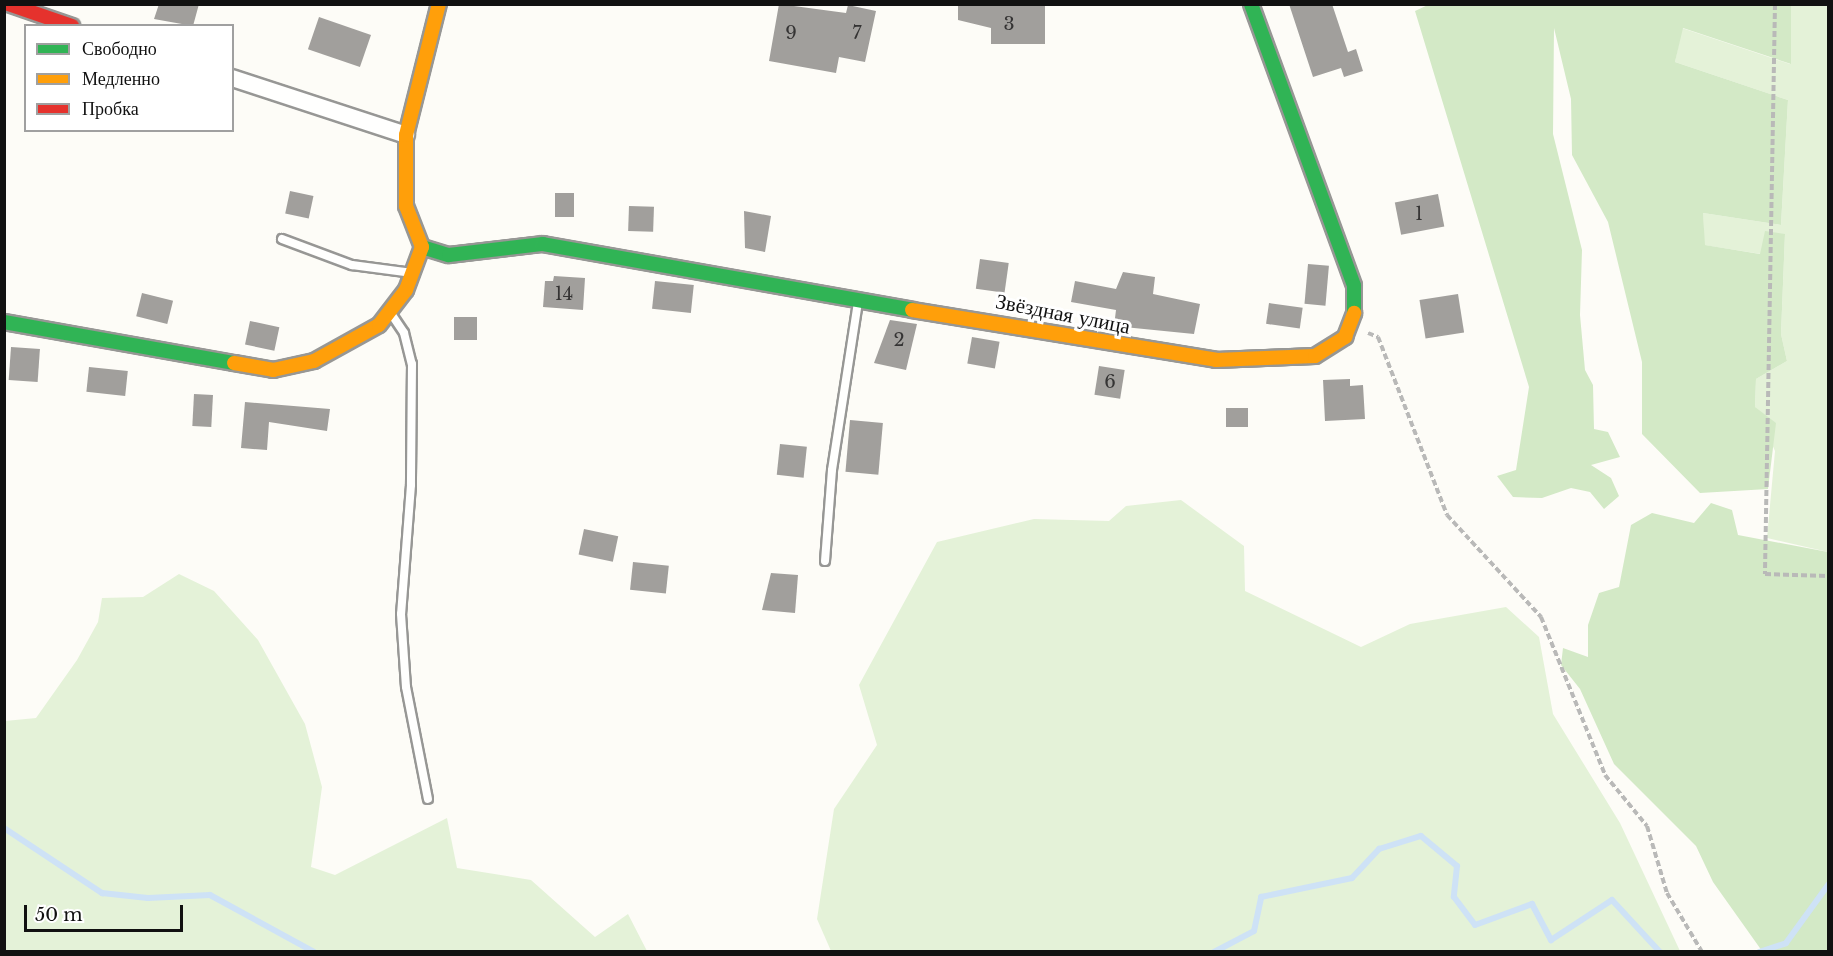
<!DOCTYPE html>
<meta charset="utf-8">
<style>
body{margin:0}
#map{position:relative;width:1833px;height:956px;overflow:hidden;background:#fdfcf7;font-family:"Libre Baskerville",serif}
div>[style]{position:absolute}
.green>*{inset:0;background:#e4f2d8}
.forest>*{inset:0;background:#d3e9c6}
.stream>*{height:6px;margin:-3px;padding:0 3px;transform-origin:3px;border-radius:3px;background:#cee2f6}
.building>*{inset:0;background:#a19f9c;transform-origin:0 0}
.path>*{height:4px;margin-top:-2px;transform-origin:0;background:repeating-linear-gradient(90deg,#b9b9b8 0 6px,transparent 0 9px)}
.roads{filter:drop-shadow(2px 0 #979795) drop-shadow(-2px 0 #979795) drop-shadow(0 2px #979795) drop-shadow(0 -2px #979795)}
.lane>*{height:8px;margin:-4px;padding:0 4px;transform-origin:4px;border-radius:4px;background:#fffffe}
.street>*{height:16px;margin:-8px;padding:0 8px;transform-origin:8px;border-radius:8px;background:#fffffe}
.fast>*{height:14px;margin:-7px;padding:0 7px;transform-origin:7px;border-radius:7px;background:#30b455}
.slow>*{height:14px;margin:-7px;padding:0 7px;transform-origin:7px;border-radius:7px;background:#ff9f0a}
.jam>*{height:14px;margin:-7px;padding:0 7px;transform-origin:7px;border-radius:7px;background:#e5322d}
span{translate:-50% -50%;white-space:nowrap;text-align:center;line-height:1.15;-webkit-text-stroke:6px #fff;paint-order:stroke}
.number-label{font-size:18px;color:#353434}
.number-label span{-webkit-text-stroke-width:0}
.street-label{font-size:21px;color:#111}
.frame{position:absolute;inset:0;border:6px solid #111;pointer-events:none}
.legend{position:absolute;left:24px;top:24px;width:210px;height:108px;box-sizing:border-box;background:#fff;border:2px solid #a0a0a0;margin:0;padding:8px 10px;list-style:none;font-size:18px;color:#111}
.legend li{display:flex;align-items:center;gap:12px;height:30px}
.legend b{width:30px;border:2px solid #a0a0a0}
.scale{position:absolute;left:24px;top:905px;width:159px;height:27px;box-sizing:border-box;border:3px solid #111;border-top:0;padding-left:8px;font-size:18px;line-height:21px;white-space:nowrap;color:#111;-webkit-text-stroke:4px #fff;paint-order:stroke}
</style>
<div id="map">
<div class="green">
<i style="clip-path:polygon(1791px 5px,1828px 5px,1828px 552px,1767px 538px,1775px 451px,1755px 407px,1756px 379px,1787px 361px,1781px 334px,1785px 234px,1761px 254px,1704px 245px,1703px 213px,1781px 225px,1788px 100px,1675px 62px,1682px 28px,1790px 64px)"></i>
<i style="clip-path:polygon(1181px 500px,1244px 546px,1245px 591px,1361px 647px,1410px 624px,1506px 607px,1539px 637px,1553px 714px,1620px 823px,1680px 951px,831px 951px,817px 919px,834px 809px,877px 745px,859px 685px,937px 542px,1034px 519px,1109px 521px,1126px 506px)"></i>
<i style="clip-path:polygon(179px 574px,214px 591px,258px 640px,305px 724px,322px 787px,311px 867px,335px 875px,447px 818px,457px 868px,531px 880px,595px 937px,628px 914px,647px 951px,5px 951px,5px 721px,36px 718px,77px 660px,98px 622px,102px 598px,143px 597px)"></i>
</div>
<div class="forest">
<i style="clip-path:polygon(1430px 4px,1791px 5px,1791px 64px,1683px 28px,1675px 62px,1788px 100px,1781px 225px,1703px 213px,1705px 245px,1760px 254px,1765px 231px,1785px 234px,1781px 334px,1787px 361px,1756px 379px,1755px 407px,1776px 423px,1768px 489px,1700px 493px,1642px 434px,1642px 362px,1608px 222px,1572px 155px,1571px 99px,1554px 28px,1553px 134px,1582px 250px,1580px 315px,1585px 370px,1593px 385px,1594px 429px,1608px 432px,1620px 457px,1591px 465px,1611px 478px,1619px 496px,1604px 509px,1590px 492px,1571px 488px,1542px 498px,1513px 497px,1497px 476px,1516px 470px,1529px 387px,1415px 11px)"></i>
<i style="clip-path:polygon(1711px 503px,1732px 510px,1738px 535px,1828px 552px,1828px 951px,1762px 951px,1713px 882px,1696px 846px,1614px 764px,1580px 689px,1561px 665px,1563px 648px,1588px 657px,1588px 625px,1599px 593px,1619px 587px,1631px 525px,1652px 513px,1694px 523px)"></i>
</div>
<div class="stream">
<i style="left:4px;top:828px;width:118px;rotate:33.6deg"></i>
<i style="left:102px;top:893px;width:46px;rotate:6.2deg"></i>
<i style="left:148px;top:898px;width:62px;rotate:-2.8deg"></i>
<i style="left:210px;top:895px;width:119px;rotate:28.7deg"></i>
<i style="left:1214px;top:952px;width:45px;rotate:-27.7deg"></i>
<i style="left:1254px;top:931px;width:35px;rotate:-78deg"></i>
<i style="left:1261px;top:897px;width:93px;rotate:-11.8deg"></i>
<i style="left:1352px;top:878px;width:40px;rotate:-47deg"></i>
<i style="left:1379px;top:849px;width:44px;rotate:-17.2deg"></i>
<i style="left:1421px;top:836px;width:47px;rotate:39.8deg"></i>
<i style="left:1457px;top:866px;width:31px;rotate:96deg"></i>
<i style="left:1454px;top:897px;width:35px;rotate:53deg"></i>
<i style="left:1475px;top:925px;width:61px;rotate:-20.2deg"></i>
<i style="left:1532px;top:904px;width:41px;rotate:62.2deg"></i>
<i style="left:1551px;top:940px;width:73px;rotate:-33.3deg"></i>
<i style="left:1612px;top:900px;width:71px;rotate:47.3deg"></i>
<i style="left:1759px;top:952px;width:28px;rotate:-18deg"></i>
<i style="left:1786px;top:943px;width:72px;rotate:-54.1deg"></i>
</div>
<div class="building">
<i style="clip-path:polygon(159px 4px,199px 4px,193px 26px,154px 19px)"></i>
<i style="clip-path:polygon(779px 4px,846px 13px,848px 5px,876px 11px,865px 62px,839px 57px,836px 73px,769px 61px)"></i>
<i style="clip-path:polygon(958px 4px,1045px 4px,1045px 44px,991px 44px,991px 28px,958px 20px)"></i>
<i style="clip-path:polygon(1289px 4px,1332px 4px,1348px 52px,1356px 49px,1363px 71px,1344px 77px,1341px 68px,1313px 77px)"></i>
<i style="left:319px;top:17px;width:55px;height:34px;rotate:19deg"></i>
<i style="left:290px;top:191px;width:24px;height:23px;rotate:12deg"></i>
<i style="left:555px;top:193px;width:19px;height:24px"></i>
<i style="left:1438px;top:194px;width:33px;height:44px;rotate:79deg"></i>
<i style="left:629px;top:206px;width:25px;height:25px;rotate:2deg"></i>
<i style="clip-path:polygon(744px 211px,771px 216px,765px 252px,745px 248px)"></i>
<i style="left:980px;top:259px;width:29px;height:30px;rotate:8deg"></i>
<i style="left:1308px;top:264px;width:21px;height:40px;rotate:5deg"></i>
<i style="clip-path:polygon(1123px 272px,1155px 277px,1153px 294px,1200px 304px,1194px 334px,1114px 326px,1116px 310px,1071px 302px,1075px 281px,1116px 289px)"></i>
<i style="clip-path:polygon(554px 276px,585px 278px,583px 310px,543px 307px,545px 281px,553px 281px)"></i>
<i style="left:655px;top:281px;width:39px;height:28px;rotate:6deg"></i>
<i style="left:142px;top:293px;width:32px;height:24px;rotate:14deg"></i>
<i style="left:1458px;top:294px;width:39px;height:39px;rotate:81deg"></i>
<i style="left:1269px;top:303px;width:34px;height:21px;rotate:8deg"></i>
<i style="left:454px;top:317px;width:23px;height:23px"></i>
<i style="clip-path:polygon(890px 320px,917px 324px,906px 370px,874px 363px)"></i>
<i style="left:250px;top:321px;width:30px;height:24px;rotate:12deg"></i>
<i style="left:972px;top:337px;width:28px;height:27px;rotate:10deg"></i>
<i style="left:11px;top:347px;width:29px;height:33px;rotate:4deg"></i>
<i style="left:1099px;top:366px;width:26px;height:29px;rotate:9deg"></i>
<i style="left:89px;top:367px;width:39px;height:25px;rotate:6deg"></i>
<i style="clip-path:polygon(1350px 379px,1350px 386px,1363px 385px,1365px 419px,1325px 421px,1323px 380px)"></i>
<i style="left:194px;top:394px;width:19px;height:32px;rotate:3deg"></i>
<i style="clip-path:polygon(245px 402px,330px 409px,327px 431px,269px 422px,267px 450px,241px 448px)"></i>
<i style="left:1226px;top:408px;width:22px;height:19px"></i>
<i style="left:850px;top:420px;width:33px;height:52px;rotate:5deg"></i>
<i style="left:780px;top:444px;width:27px;height:31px;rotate:6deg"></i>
<i style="left:584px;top:529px;width:35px;height:26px;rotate:12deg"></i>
<i style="left:633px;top:562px;width:36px;height:28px;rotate:6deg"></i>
<i style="clip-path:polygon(771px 573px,798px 575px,795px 613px,762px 610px)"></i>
</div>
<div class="path">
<i style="left:1775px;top:4px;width:570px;rotate:91.01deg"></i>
<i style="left:1765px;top:574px;width:63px;rotate:1.8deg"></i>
<i style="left:1368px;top:333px;width:11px;rotate:22deg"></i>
<i style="left:1378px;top:337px;width:191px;rotate:68.8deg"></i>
<i style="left:1447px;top:515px;width:139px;rotate:47.3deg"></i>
<i style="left:1541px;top:617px;width:170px;rotate:67.9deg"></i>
<i style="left:1605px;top:775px;width:66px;rotate:50.5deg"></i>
<i style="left:1647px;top:826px;width:70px;rotate:73.4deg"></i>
<i style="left:1667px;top:893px;width:69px;rotate:59.3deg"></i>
</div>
<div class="roads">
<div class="lane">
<i style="left:282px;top:239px;width:75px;rotate:20.4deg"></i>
<i style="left:352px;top:265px;width:61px;rotate:7.6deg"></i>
<i style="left:390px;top:312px;width:25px;rotate:56deg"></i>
<i style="left:404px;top:333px;width:32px;rotate:76deg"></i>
<i style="left:412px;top:364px;width:121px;rotate:90.5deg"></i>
<i style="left:411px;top:485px;width:129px;rotate:94.4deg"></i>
<i style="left:401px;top:614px;width:73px;rotate:86.1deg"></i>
<i style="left:406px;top:687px;width:114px;rotate:78.9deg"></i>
<i style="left:825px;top:561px;width:91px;rotate:-85.6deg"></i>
<i style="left:832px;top:470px;width:169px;rotate:-81.2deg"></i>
</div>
<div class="street">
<i style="left:232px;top:78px;width:183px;rotate:18.1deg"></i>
</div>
<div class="fast">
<i style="left:1251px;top:4px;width:300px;rotate:69.9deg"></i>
<i style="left:1354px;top:286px;width:27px;rotate:90deg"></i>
<i style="left:422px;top:247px;width:28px;rotate:17deg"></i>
<i style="left:449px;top:255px;width:95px;rotate:-6.7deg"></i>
<i style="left:543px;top:244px;width:375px;rotate:10.1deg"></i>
<i style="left:4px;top:322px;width:234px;rotate:10.1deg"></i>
</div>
<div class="slow">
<i style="left:912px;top:310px;width:308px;rotate:9.3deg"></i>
<i style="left:1216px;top:360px;width:99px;rotate:-2.3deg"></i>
<i style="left:1315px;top:356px;width:36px;rotate:-32deg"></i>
<i style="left:1345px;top:337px;width:26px;rotate:-69deg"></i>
<i style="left:234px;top:363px;width:40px;rotate:10deg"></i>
<i style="left:273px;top:370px;width:42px;rotate:-12.4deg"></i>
<i style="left:314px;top:361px;width:74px;rotate:-29deg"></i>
<i style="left:379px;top:325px;width:44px;rotate:-52.4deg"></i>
<i style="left:406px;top:290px;width:46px;rotate:-69.6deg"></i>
<i style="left:422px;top:247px;width:44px;rotate:-111.3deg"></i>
<i style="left:406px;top:206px;width:71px;rotate:-90deg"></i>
<i style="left:406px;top:135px;width:135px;rotate:-75.9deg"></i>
</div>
<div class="jam">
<i style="left:8px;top:4px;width:68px;rotate:19deg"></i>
</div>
</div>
<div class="number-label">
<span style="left:1009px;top:24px">3</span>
<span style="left:791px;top:33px">9</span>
<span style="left:857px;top:33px">7</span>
<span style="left:1419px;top:214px">1</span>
<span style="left:564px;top:294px">14</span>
<span style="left:899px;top:340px">2</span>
<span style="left:1110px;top:382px">6</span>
</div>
<div class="street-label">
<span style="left:1063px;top:314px;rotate:11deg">Звёздная улица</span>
</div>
<div class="frame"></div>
<ul class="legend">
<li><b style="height:8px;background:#30b455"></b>Свободно</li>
<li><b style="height:8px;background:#ff9f0a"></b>Медленно</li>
<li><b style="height:8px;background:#e5322d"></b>Пробка</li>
</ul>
<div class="scale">50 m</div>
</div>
